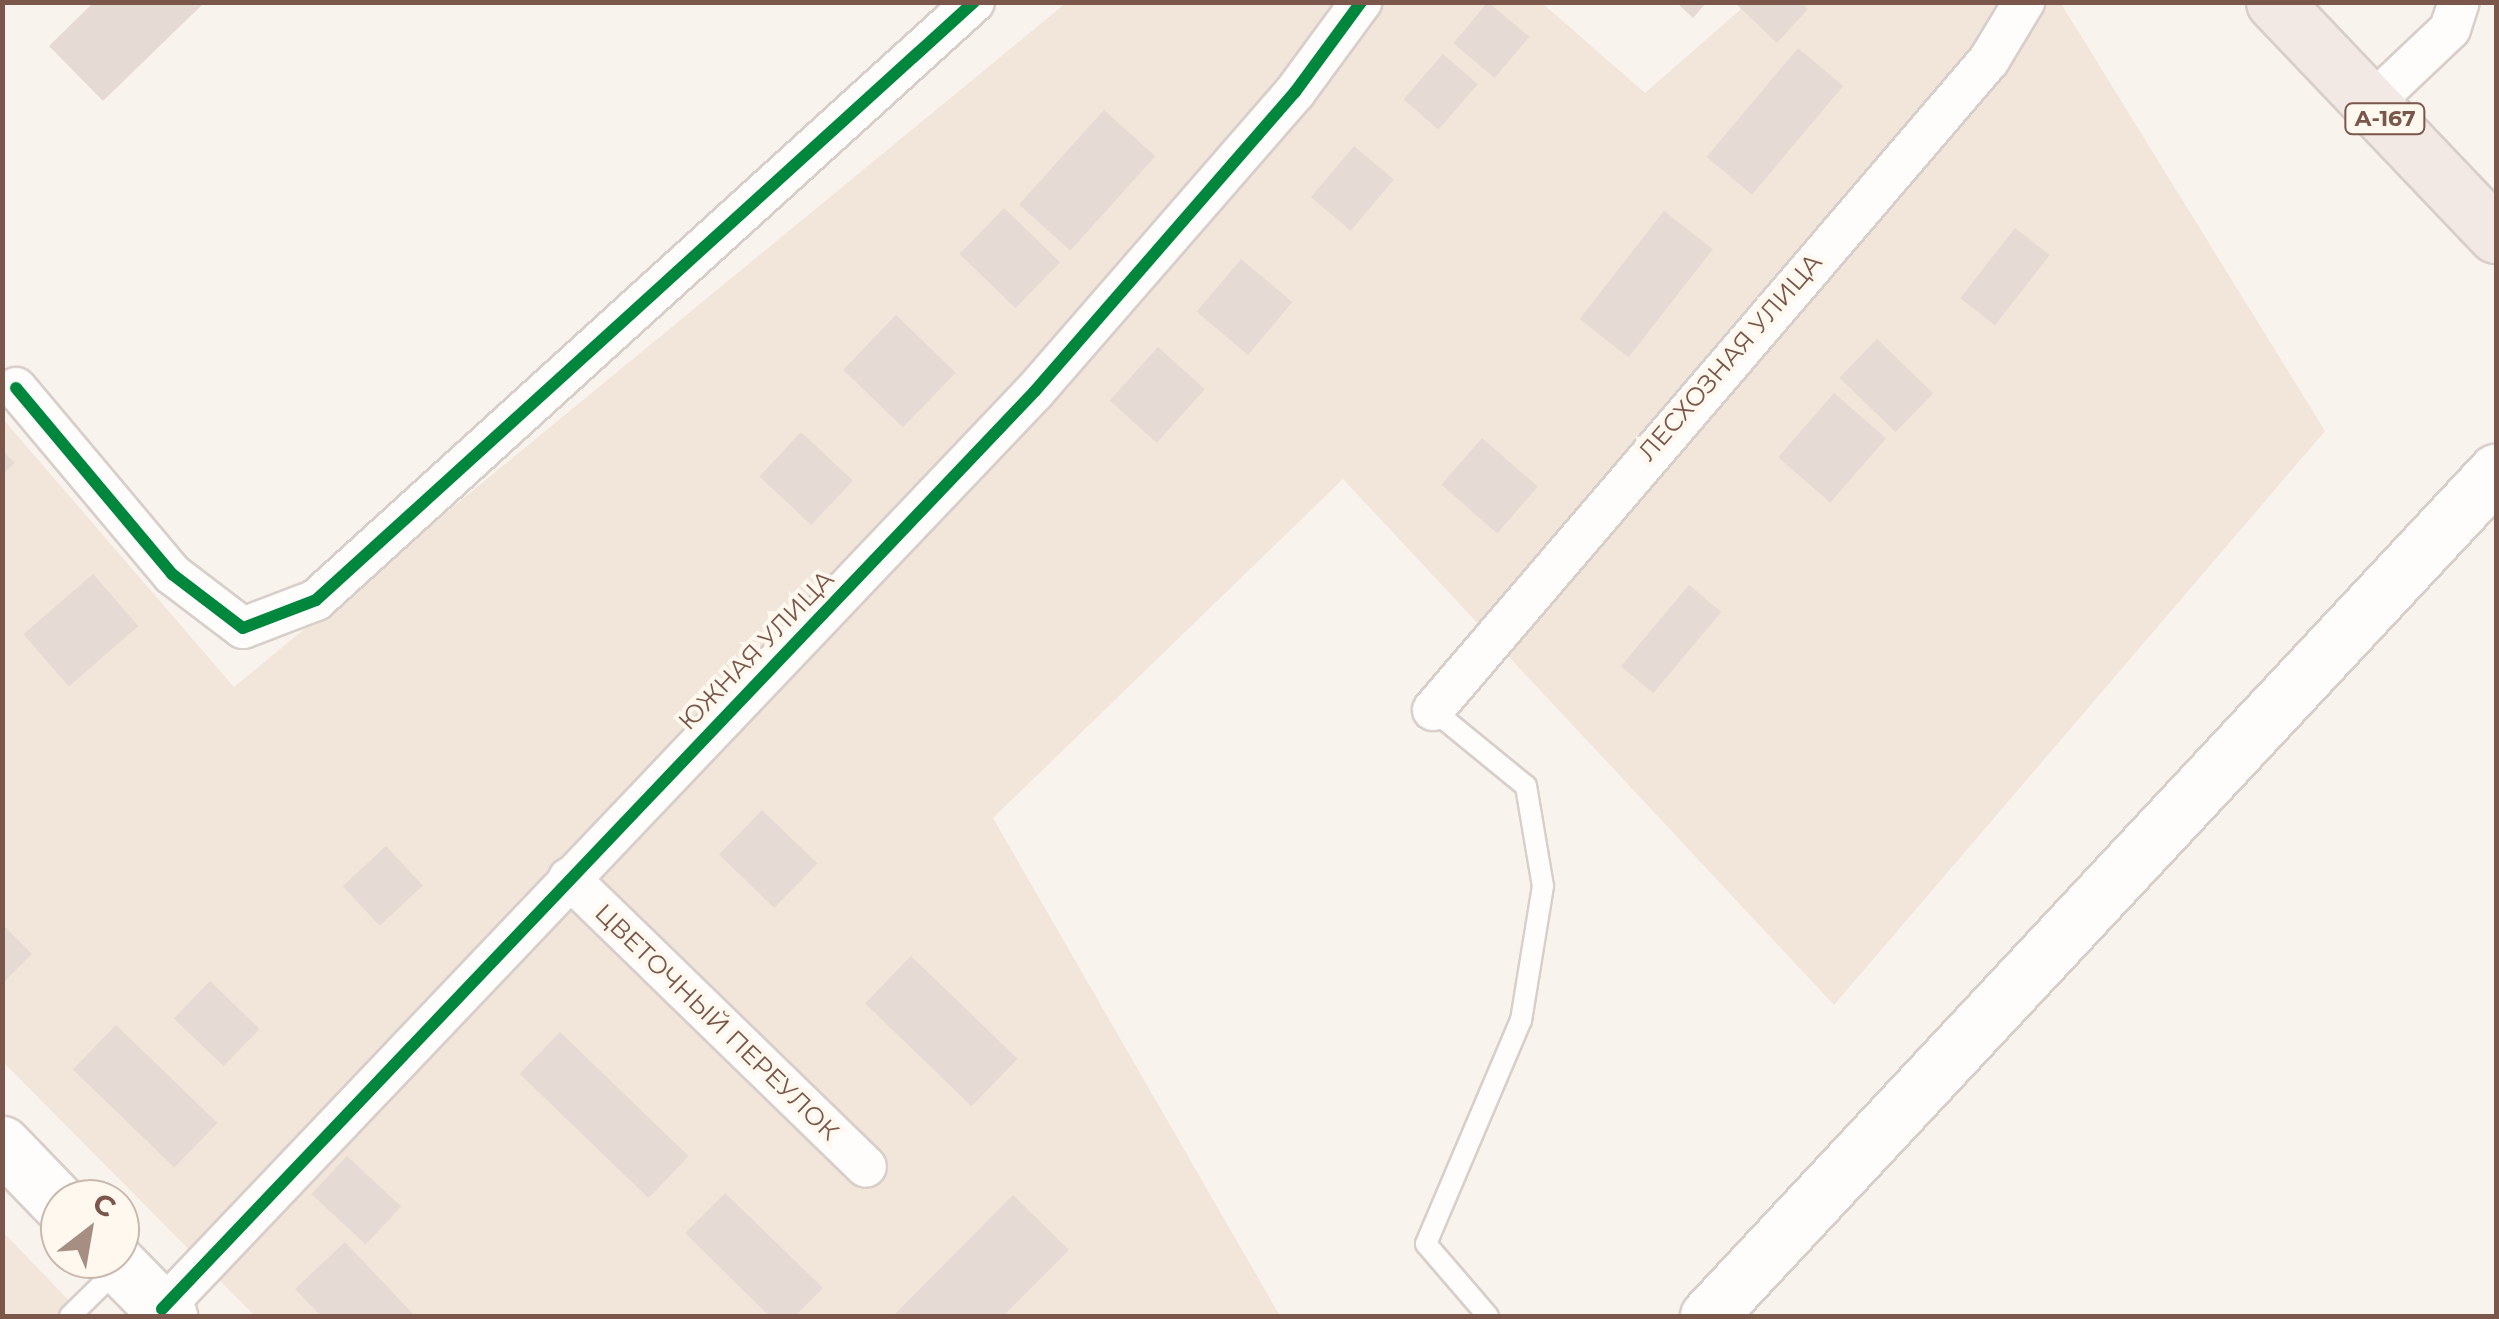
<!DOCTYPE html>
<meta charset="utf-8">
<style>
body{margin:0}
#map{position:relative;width:2499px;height:1319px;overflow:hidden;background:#f9f3ed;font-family:Montserrat,sans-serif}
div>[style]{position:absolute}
.residential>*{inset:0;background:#f2e5da}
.building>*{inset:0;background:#e6dbd4;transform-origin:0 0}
.roads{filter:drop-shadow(2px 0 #d8ceca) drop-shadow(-2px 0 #d8ceca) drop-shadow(0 2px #d8ceca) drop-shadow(0 -2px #d8ceca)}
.lane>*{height:20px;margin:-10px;padding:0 10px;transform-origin:10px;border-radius:10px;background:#fefdfc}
.street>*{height:40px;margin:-20px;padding:0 20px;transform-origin:20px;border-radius:20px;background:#fefdfc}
.secondary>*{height:55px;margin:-27.5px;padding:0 27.5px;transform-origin:27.5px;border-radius:27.5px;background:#fefdfc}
.highway>*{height:55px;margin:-27.5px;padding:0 27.5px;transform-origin:27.5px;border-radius:27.5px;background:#f2e8e4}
.cycleway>*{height:12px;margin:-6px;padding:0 6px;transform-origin:6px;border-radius:6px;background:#00873e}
span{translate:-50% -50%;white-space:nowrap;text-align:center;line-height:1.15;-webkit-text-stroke:8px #fff8ef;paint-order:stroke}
.shield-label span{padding:2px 8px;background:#fff8ef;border:2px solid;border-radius:8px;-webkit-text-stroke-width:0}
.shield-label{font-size:22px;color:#7a574a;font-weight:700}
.street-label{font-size:25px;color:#7a574a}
.frame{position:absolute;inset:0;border:5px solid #7a574a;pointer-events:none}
.north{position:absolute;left:40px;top:1179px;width:100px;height:100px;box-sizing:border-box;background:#fff8ef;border:2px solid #cab8ad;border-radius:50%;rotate:31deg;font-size:28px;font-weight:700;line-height:40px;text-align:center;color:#7a574a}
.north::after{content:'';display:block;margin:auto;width:35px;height:45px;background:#a68e83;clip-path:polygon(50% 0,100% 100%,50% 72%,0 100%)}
</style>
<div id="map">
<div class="residential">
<i style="clip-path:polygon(2060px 2px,2325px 431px,1834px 1005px,1343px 479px,993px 818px,1280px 1316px,255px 1316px,3px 1062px,2px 418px,234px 687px,1066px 3px,1542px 3px,1645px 93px,1748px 3px)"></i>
<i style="clip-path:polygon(2px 1231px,81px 1313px,3px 1316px)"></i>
</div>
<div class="building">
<i style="clip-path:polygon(94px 2px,205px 2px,103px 101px,49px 46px)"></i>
<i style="left:1488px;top:2px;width:54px;height:54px;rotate:40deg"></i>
<i style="clip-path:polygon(1676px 2px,1707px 2px,1693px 18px)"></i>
<i style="clip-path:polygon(1734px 2px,1801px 2px,1808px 9px,1777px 43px)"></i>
<i style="left:1798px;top:48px;width:59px;height:142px;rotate:40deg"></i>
<i style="left:1443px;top:54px;width:46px;height:60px;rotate:41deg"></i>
<i style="left:1104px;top:110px;width:69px;height:127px;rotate:42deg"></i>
<i style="left:1354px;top:146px;width:52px;height:67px;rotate:40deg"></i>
<i style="left:1004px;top:208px;width:78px;height:64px;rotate:44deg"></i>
<i style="left:1664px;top:211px;width:62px;height:137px;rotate:38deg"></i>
<i style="left:2015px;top:228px;width:44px;height:89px;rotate:38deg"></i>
<i style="left:1241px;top:259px;width:67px;height:69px;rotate:40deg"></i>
<i style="left:896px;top:315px;width:83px;height:76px;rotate:44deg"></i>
<i style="left:1877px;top:339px;width:78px;height:54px;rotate:44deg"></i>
<i style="left:1158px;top:347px;width:63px;height:72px;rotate:42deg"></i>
<i style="left:1834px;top:393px;width:69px;height:85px;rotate:41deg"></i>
<i style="left:801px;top:432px;width:71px;height:61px;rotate:43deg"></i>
<i style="left:1482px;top:438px;width:74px;height:62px;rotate:41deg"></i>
<i style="clip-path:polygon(2px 450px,15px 463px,2px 475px)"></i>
<i style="left:93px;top:574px;width:69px;height:92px;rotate:49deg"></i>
<i style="left:1689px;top:585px;width:42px;height:106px;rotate:40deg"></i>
<i style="left:762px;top:810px;width:77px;height:62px;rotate:44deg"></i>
<i style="left:386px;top:846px;width:54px;height:59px;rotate:47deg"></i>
<i style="clip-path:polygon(2px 924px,32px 954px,2px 984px)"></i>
<i style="left:911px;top:956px;width:148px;height:66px;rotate:44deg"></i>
<i style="left:210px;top:981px;width:69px;height:52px;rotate:44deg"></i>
<i style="left:116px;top:1025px;width:141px;height:62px;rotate:44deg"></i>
<i style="left:560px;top:1032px;width:179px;height:58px;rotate:44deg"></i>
<i style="left:347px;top:1156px;width:74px;height:52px;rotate:43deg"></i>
<i style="clip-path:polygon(725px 1193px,823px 1288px,795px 1316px,769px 1316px,685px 1233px)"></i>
<i style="clip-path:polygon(1013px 1195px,1069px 1250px,1003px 1316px,893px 1316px)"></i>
<i style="clip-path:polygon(345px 1242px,415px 1316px,321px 1316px,295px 1289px)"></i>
</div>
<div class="roads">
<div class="lane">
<i style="left:1433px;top:710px;width:120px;rotate:39.3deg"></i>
<i style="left:1526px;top:786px;width:101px;rotate:80.4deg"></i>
<i style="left:1543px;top:886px;width:136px;rotate:99.3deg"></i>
<i style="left:1521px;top:1020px;width:243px;rotate:113deg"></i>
<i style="left:1426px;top:1244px;width:95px;rotate:49.3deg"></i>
<i style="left:70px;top:1316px;width:69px;rotate:-44.4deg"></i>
</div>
<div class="street">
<i style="left:2371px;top:104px;width:109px;rotate:-43.5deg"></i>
<i style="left:2450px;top:29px;width:28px;rotate:-72deg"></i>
<i style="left:16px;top:388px;width:243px;rotate:50deg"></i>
<i style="left:172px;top:574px;width:89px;rotate:37.3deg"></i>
<i style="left:243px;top:628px;width:78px;rotate:-21deg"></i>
<i style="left:316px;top:600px;width:889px;rotate:-42.27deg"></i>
<i style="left:1433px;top:710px;width:855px;rotate:-49.46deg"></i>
<i style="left:1989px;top:60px;width:68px;rotate:-58.9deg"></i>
<i style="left:569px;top:878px;width:414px;rotate:44.2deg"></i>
<i style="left:162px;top:1309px;width:1267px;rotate:-46.44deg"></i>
<i style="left:1035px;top:391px;width:396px;rotate:-49deg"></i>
<i style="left:1295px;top:92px;width:112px;rotate:-53.7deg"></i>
</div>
<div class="secondary">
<i style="left:2px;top:1144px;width:83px;rotate:46deg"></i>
<i style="left:113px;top:1259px;width:80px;rotate:45.5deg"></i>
<i style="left:1708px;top:1316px;width:1155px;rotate:-46.97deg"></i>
</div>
<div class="highway">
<i style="left:2274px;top:2px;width:322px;rotate:46.4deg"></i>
</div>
</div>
<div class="cycleway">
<i style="left:16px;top:388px;width:243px;rotate:50deg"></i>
<i style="left:172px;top:574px;width:89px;rotate:37.3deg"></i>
<i style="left:243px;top:628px;width:78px;rotate:-21deg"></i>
<i style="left:316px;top:600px;width:889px;rotate:-42.27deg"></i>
<i style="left:162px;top:1309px;width:1267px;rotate:-46.44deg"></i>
<i style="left:1035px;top:391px;width:396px;rotate:-49deg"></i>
<i style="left:1295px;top:92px;width:112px;rotate:-53.7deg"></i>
</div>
<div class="shield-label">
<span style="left:2385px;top:119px">А-167</span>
</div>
<div class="street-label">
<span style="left:1730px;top:357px;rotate:-49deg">ЛЕСХОЗНАЯ УЛИЦА</span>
<span style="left:756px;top:650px;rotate:-46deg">ЮЖНАЯ УЛИЦА</span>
<span style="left:717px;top:1022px;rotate:44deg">ЦВЕТОЧНЫЙ ПЕРЕУЛОК</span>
</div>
<div class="frame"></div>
<div class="north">С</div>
</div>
